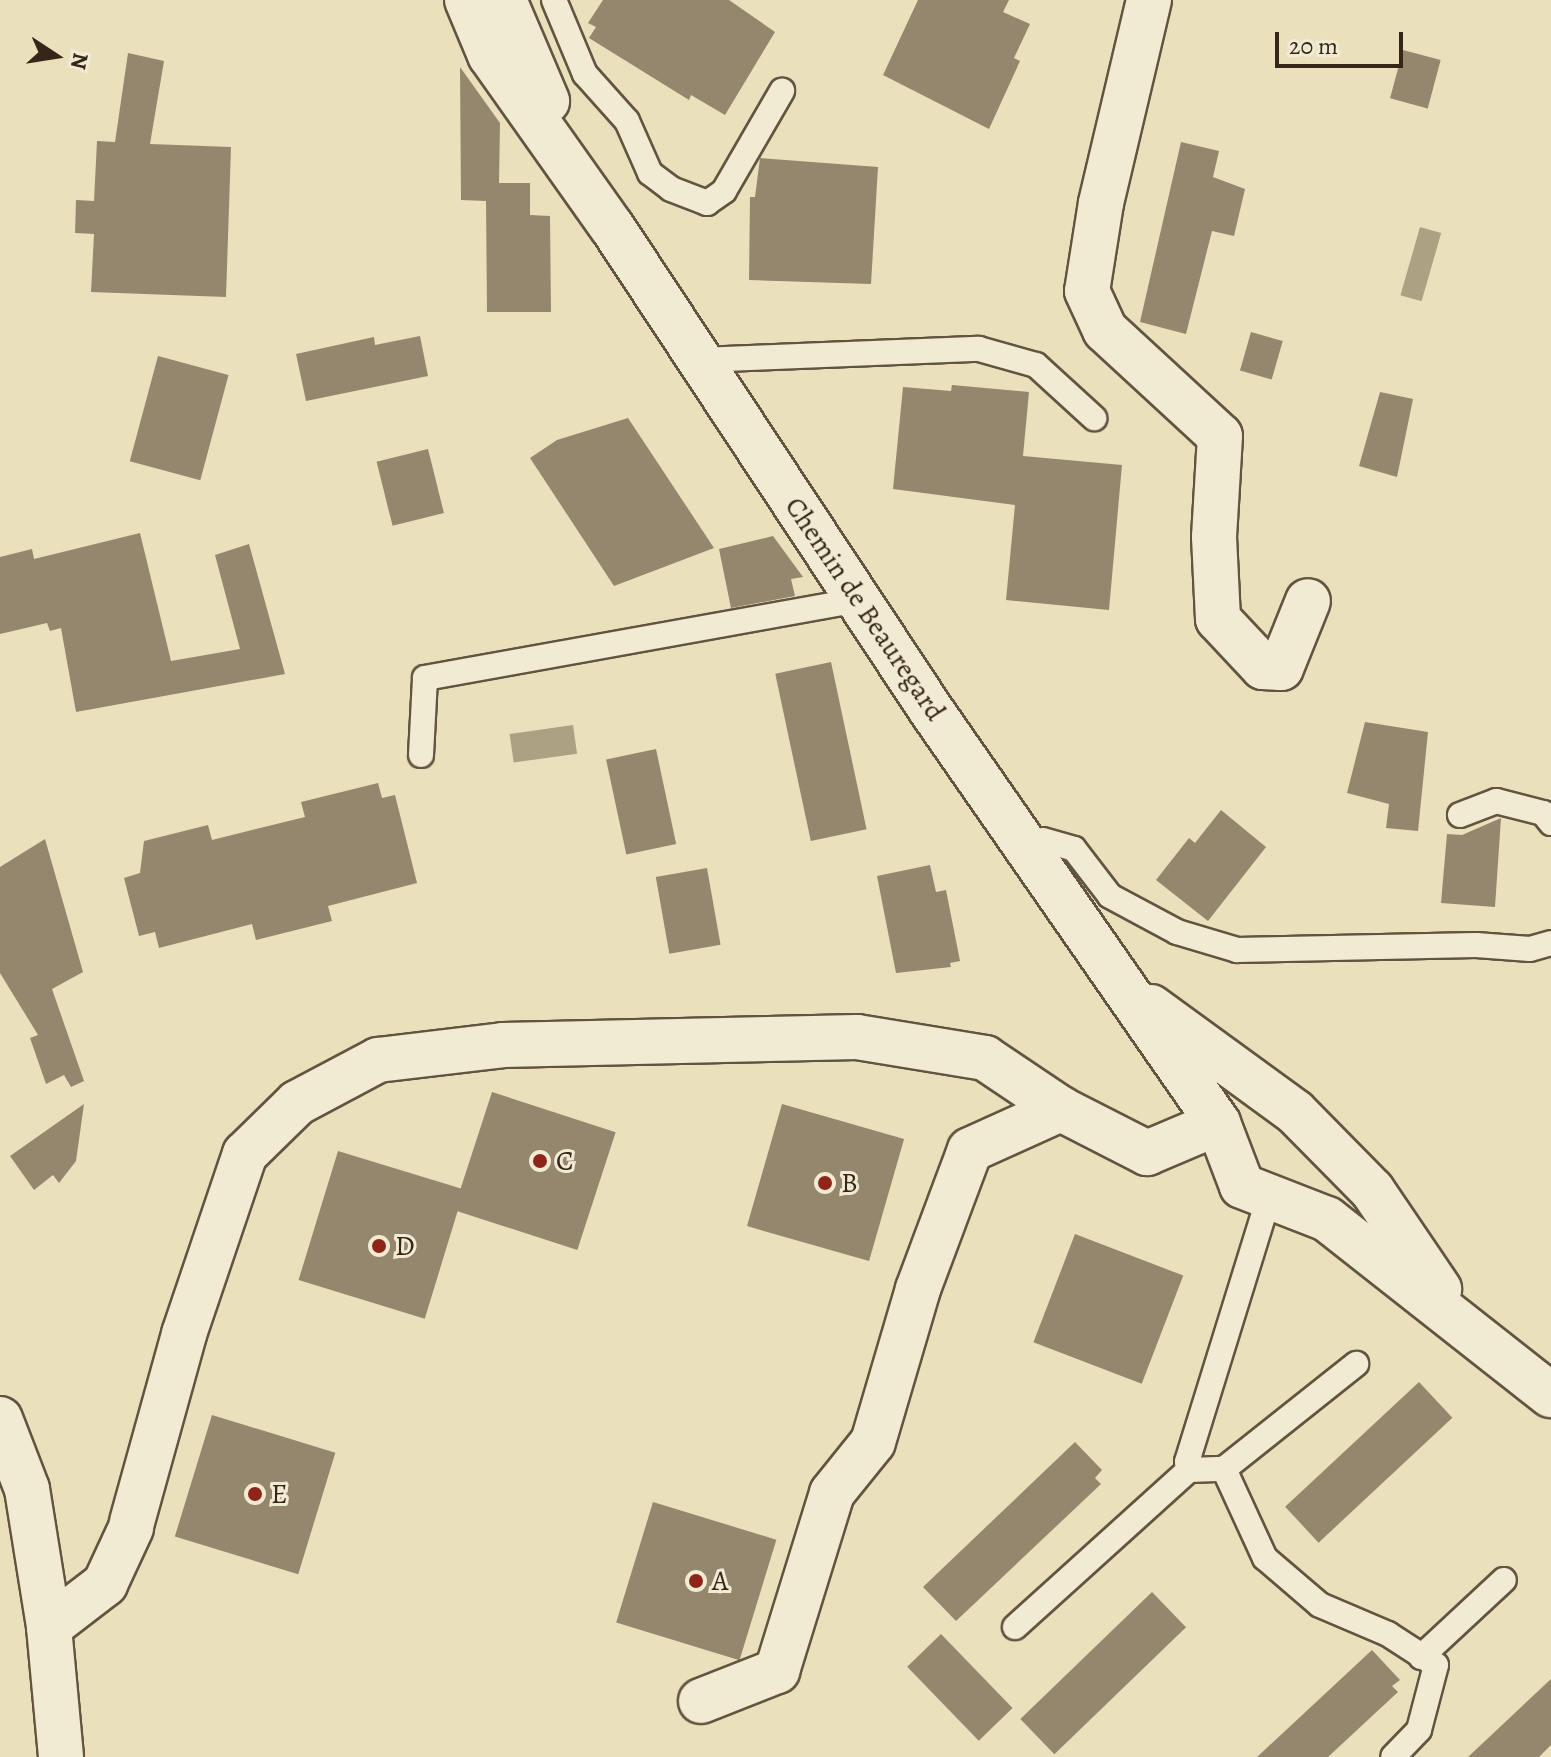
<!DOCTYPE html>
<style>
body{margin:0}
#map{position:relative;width:1551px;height:1757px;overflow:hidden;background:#eae0bc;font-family:Alegreya,serif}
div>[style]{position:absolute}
.water>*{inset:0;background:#ada184;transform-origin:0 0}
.building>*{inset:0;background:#94876d;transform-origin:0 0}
.roads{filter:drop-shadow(2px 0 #635440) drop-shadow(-2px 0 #635440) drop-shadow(0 2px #635440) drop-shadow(0 -2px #635440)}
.service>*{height:24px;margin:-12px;padding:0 12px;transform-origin:12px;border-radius:12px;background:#f1ebd3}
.minor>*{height:44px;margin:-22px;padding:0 22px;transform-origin:22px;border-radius:22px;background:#f1ebd3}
.secondary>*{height:44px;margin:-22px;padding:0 22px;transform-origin:22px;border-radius:22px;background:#f1ebd3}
.dots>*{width:22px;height:22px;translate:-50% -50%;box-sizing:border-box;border:4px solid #f1ebd3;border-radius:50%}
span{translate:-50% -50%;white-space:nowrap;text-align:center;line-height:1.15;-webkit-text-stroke:6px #f1ebd3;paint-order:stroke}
.street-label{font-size:28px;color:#362617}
.poi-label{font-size:28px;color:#362617}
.left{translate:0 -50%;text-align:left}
.north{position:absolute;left:16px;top:16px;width:80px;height:80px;-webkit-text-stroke:6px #f1ebd3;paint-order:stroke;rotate:102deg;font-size:22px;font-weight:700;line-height:32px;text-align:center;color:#362617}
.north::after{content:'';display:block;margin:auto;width:28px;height:36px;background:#362617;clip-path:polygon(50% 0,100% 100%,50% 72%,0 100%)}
.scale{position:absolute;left:1275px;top:32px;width:128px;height:36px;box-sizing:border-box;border:4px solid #362617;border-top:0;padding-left:10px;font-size:24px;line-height:28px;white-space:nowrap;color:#362617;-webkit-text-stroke:6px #f1ebd3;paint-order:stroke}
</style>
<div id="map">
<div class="water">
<i style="left:1420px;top:227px;width:22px;height:71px;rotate:16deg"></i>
<i style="left:573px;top:725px;width:29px;height:64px;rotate:82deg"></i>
</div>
<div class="building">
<i style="clip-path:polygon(603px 0,729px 0,775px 32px,725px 115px,691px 95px,689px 100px,589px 38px,596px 27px,588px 23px)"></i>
<i style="clip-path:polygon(918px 0,1009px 0,1003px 12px,1030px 24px,1014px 58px,1020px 61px,989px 129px,883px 75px)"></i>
<i style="left:1403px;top:50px;width:39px;height:50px;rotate:15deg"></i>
<i style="clip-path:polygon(128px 53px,164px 61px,150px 144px,231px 147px,226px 297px,91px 292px,94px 234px,75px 233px,76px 200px,94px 201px,97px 141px,115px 142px)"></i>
<i style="clip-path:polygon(460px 67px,500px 123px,499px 183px,530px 183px,530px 215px,550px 216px,551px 312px,487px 312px,486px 201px,461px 200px)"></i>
<i style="clip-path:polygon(1181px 142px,1219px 151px,1213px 177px,1245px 189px,1234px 236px,1212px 231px,1186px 334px,1140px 322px)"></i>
<i style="clip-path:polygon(760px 158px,878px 167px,871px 284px,749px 280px,750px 197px,755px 197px)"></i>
<i style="left:1251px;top:332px;width:33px;height:40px;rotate:16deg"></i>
<i style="clip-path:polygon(420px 336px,428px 376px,306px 401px,296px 354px,374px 337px,375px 345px)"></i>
<i style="left:158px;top:356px;width:73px;height:109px;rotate:15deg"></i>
<i style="clip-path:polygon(952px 385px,1029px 392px,1023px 456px,1122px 465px,1109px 610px,1006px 600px,1015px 505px,893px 489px,903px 387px,951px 391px)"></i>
<i style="clip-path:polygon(1380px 392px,1413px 399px,1397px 477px,1359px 466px)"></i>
<i style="clip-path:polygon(628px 418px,714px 548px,614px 586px,530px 458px,557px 440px)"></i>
<i style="left:428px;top:449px;width:66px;height:53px;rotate:76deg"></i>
<i style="clip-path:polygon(140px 533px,171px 661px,240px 649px,215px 555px,249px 544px,285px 674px,76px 712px,61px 628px,50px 631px,47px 623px,0 634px,0 557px,32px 549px,34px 559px)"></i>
<i style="clip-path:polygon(773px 536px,803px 577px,791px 579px,795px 596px,731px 608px,719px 549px)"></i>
<i style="left:831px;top:662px;width:171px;height:57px;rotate:78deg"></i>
<i style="clip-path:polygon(1365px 722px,1428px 732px,1418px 831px,1386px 828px,1389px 804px,1347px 793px)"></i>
<i style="left:656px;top:749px;width:97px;height:51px;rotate:78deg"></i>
<i style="clip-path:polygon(378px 783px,382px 798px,395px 795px,417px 883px,328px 906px,332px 921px,256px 940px,252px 924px,159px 948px,155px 932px,139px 936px,124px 878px,140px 873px,144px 841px,208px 825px,212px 840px,305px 817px,301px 802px)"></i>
<i style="clip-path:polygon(1221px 810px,1266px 847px,1208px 921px,1156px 880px,1189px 838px,1195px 843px)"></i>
<i style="clip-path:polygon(1501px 818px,1495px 907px,1441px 903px,1447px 834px,1462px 835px)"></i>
<i style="clip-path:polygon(45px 839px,83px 972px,52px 989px,84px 1081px,71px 1087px,64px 1075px,46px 1084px,30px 1038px,38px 1035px,0 973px,0 867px)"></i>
<i style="clip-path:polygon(930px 865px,936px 892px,946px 890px,960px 961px,950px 963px,951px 967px,896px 973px,877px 876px)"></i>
<i style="left:707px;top:868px;width:78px;height:52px;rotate:80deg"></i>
<i style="left:492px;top:1092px;width:130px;height:124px;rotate:18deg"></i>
<i style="clip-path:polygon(84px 1104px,76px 1161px,59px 1183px,53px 1175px,34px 1190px,10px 1156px)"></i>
<i style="left:782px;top:1104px;width:127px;height:127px;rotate:16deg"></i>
<i style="left:338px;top:1151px;width:132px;height:135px;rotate:17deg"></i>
<i style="left:1075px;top:1234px;width:116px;height:116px;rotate:21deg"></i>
<i style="left:1419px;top:1382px;width:49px;height:183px;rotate:47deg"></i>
<i style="left:212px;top:1415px;width:129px;height:127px;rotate:17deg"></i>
<i style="clip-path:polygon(1075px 1442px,1102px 1470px,1095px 1478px,1101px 1484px,956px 1621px,923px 1587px)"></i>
<i style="left:653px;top:1502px;width:129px;height:126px;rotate:17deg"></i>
<i style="left:1152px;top:1592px;width:49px;height:183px;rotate:46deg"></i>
<i style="left:941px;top:1634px;width:103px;height:47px;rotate:46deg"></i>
<i style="clip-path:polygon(1372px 1650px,1400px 1680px,1392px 1686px,1398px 1692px,1328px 1757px,1257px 1757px)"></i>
<i style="clip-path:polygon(1551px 1679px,1551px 1745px,1539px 1757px,1468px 1757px)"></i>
</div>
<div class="roads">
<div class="service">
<i style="left:554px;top:0;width:80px;rotate:67.3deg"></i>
<i style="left:585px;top:74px;width:63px;rotate:48.2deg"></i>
<i style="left:627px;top:121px;width:57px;rotate:66.1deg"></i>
<i style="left:650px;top:173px;width:26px;rotate:37deg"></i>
<i style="left:671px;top:189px;width:39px;rotate:21deg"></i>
<i style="left:707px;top:203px;width:21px;rotate:-35deg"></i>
<i style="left:724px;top:191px;width:116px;rotate:-59.9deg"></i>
<i style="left:700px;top:360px;width:279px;rotate:-2.3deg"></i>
<i style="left:979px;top:349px;width:59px;rotate:15.7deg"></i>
<i style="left:1036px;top:365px;width:79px;rotate:42.4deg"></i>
<i style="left:421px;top:755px;width:77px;rotate:-87deg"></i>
<i style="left:425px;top:678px;width:440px;rotate:-10.2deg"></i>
<i style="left:1460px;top:815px;width:39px;rotate:-21deg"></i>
<i style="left:1496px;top:801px;width:49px;rotate:14.3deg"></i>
<i style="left:1543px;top:813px;width:13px;rotate:51deg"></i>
<i style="left:1027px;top:849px;width:18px;rotate:-29deg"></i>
<i style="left:1043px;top:840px;width:32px;rotate:16deg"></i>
<i style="left:1074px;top:849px;width:59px;rotate:52.5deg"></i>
<i style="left:1110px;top:896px;width:76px;rotate:28.2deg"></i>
<i style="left:1177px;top:932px;width:63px;rotate:16.7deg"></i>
<i style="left:1237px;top:950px;width:239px;rotate:-1.2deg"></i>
<i style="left:1476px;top:945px;width:54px;rotate:4.2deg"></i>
<i style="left:1530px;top:949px;width:22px;rotate:-16deg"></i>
<i style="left:1269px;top:1197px;width:277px;rotate:107.2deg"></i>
<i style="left:1187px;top:1462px;width:8px;rotate:76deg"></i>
<i style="left:1189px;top:1470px;width:35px;rotate:-2deg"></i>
<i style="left:1224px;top:1469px;width:169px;rotate:-38.5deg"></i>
<i style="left:1224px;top:1469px;width:98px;rotate:65.3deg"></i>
<i style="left:1265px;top:1558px;width:72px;rotate:40.5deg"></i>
<i style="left:1320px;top:1605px;width:74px;rotate:23.1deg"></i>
<i style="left:1388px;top:1634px;width:57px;rotate:32.9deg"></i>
<i style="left:1436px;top:1665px;width:67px;rotate:104.7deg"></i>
<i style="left:1419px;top:1730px;width:37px;rotate:134deg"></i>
<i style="left:1015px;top:1627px;width:234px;rotate:-42.1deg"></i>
<i style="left:1421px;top:1657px;width:113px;rotate:-42.9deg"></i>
</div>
<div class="minor">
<i style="left:467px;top:0;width:60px;rotate:67.3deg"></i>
<i style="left:490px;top:55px;width:211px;rotate:54.7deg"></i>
<i style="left:612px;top:227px;width:579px;rotate:56.56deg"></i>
<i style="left:931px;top:710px;width:503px;rotate:55.2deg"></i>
<i style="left:1218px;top:1123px;width:67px;rotate:69.1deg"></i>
<i style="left:1242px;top:1186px;width:91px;rotate:21.2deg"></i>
<i style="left:1327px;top:1219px;width:285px;rotate:38.2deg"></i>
<i style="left:504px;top:0;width:110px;rotate:66.9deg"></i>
<i style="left:1149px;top:0;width:209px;rotate:103.3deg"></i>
<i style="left:1101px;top:203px;width:89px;rotate:99deg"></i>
<i style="left:1087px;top:291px;width:43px;rotate:65.2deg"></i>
<i style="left:1105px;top:330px;width:156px;rotate:42.7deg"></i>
<i style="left:1220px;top:436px;width:101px;rotate:93.4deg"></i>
<i style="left:1214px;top:537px;width:82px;rotate:87.2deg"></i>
<i style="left:1218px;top:619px;width:66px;rotate:46.8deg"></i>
<i style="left:1263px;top:667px;width:18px;rotate:3deg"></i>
<i style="left:1281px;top:668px;width:72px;rotate:-68.1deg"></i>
<i style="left:1151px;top:1007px;width:178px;rotate:36.1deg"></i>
<i style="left:1295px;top:1112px;width:110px;rotate:45.4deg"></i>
<i style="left:1372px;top:1190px;width:120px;rotate:55.9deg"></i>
<i style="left:132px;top:1522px;width:195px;rotate:-74.5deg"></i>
<i style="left:184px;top:1334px;width:190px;rotate:-71.3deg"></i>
<i style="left:245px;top:1154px;width:73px;rotate:-44.4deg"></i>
<i style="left:297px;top:1103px;width:92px;rotate:-28deg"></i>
<i style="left:378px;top:1060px;width:126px;rotate:-6.8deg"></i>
<i style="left:503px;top:1045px;width:354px;rotate:-1.3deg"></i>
<i style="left:857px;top:1037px;width:130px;rotate:9.3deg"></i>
<i style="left:985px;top:1058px;width:92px;rotate:33.9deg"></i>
<i style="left:1061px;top:1109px;width:97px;rotate:27.1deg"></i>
<i style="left:1147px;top:1153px;width:77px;rotate:-22.9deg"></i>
<i style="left:49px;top:1627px;width:71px;rotate:-37.5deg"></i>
<i style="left:105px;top:1584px;width:62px;rotate:-65.1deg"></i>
<i style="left:701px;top:1701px;width:82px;rotate:-21.5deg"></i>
<i style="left:777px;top:1671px;width:186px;rotate:-72.8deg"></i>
<i style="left:832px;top:1493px;width:65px;rotate:-51.2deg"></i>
<i style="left:873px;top:1442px;width:159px;rotate:-73.6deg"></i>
<i style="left:918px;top:1289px;width:148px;rotate:-69.5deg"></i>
<i style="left:970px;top:1150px;width:100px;rotate:-24.3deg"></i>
</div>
<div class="secondary">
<i style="left:0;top:1419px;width:75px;rotate:68.9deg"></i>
<i style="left:27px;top:1489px;width:140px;rotate:80.9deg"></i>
<i style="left:49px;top:1627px;width:131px;rotate:84.7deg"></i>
</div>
</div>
<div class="dots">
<i style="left:540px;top:1161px;background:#8f2418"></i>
<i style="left:825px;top:1183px;background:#8f2418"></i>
<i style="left:379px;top:1246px;background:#8f2418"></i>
<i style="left:255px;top:1494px;background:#8f2418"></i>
<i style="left:696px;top:1581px;background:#8f2418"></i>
</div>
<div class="street-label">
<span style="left:865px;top:609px;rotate:56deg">Chemin de Beauregard</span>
</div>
<div class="poi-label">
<span class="left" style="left:556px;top:1161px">C</span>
<span class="left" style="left:841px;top:1183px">B</span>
<span class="left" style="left:395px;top:1246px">D</span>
<span class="left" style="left:271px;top:1494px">E</span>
<span class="left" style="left:712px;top:1581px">A</span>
</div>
<div class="north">N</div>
<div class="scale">20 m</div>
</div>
